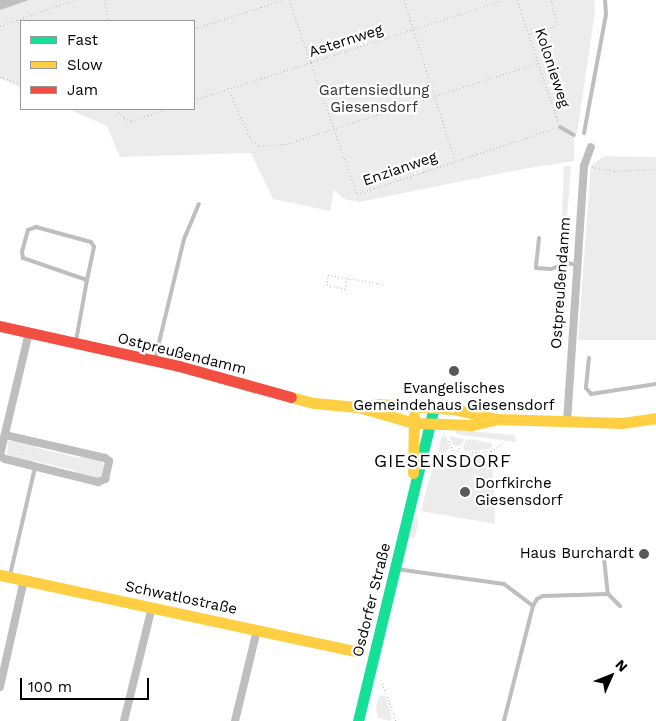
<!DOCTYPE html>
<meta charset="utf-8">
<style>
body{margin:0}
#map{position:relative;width:656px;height:721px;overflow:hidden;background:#fff;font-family:"Work Sans",sans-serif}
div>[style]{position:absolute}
.green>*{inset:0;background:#ececec}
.water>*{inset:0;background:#bfbfbf}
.path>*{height:1px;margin-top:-0.5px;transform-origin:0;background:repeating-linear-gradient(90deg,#b9b9b9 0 1px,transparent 0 3.5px)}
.lane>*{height:4px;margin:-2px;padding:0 2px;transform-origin:2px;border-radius:2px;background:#bebebe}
.street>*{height:8px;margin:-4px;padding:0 4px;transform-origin:4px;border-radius:4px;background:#bebebe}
.fast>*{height:11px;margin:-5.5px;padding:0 5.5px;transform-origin:5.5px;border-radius:5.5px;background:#16e098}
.slow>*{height:11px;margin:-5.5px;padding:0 5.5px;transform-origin:5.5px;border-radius:5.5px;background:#ffcf43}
.jam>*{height:11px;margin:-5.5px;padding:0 5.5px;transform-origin:5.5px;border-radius:5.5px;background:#f24e42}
.dots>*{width:14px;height:14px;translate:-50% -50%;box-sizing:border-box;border:2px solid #fff;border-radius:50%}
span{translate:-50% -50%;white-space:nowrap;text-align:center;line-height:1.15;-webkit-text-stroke:4.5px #fff;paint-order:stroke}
.street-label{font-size:15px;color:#000}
.park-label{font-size:15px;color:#333}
.poi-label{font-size:15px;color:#000}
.left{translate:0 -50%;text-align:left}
.right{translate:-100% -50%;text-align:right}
.quarter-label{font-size:18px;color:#000;letter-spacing:1px}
.legend{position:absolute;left:20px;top:20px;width:175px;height:90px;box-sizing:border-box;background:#fff;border:1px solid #999;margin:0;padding:6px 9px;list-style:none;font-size:15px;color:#000}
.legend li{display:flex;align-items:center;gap:10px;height:25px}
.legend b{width:25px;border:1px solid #999}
.north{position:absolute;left:586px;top:651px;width:50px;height:50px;-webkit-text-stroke:4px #fff;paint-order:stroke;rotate:46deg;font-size:14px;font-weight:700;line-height:20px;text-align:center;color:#000}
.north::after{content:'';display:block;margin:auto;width:18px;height:22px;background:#000;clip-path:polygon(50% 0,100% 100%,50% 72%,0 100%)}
.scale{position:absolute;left:20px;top:678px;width:129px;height:22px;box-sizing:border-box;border:2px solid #000;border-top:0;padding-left:6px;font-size:15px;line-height:18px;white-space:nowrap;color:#000;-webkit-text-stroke:4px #fff;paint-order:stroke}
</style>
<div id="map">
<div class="green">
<i style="clip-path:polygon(29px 0,594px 0,595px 12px,577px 133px,574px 135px,574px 161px,523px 169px,359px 202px,344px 199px,334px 190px,330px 211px,273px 199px,251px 153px,120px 157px,107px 126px,68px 109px,194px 109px,194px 21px,21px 21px,21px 88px,0 78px,0 10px)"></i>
<i style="clip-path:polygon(605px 156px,656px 157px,656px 340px,578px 340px,591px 165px)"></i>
<i style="clip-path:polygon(564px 166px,571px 166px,564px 258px,560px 257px)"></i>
<i style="clip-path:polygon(456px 430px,515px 435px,516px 442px,456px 434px)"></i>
<i style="clip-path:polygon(444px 435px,450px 447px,446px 452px,438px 453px,441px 437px)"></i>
<i style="clip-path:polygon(449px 436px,465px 439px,459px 446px,453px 445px)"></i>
<i style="clip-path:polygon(12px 439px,34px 444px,37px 448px,79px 458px,83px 455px,102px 461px,104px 465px,102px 474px,97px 479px,78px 474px,76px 471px,35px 461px,30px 463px,7px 456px,8px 442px)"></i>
<i style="clip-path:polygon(469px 439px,492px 443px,492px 446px,489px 449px,465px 451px,463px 447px)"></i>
<i style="clip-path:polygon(492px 453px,495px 524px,421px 511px,434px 462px,445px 456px)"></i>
<i style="clip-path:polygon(415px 514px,417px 515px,418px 523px,415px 538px,410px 537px)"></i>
<i style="clip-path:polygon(379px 695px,385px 696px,392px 718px,390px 721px,378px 718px,376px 707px)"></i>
</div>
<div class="water">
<i style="clip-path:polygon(0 0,29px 0,0 10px)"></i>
</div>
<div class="path">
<i style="left:105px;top:0;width:21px;rotate:82deg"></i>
<i style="left:289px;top:0;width:206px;rotate:70.7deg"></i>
<i style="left:357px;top:194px;width:209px;rotate:-18.4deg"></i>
<i style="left:404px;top:0;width:168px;rotate:72.3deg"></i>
<i style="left:517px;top:0;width:128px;rotate:71.3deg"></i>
<i style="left:0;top:26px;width:77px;rotate:-19.6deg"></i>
<i style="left:194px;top:29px;width:93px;rotate:-18.2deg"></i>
<i style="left:530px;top:34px;width:28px;rotate:-18deg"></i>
<i style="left:557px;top:25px;width:26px;rotate:-103deg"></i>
<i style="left:0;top:77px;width:22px;rotate:16deg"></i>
<i style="left:228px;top:88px;width:55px;rotate:66.3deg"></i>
<i style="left:250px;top:138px;width:12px;rotate:42deg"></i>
<i style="left:259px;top:146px;width:27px;rotate:-4deg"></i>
<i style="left:286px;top:144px;width:265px;rotate:-17.8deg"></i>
<i style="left:194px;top:100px;width:325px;rotate:-17.9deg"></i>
<i style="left:116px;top:109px;width:12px;rotate:48deg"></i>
<i style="left:124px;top:118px;width:8px;rotate:23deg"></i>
<i style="left:131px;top:121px;width:37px;rotate:-19deg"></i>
<i style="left:592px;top:167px;width:22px;rotate:10deg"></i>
<i style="left:614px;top:171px;width:42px;rotate:-2.7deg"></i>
<i style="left:328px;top:275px;width:19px;rotate:9deg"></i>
<i style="left:347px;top:278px;width:11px;rotate:100deg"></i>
<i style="left:345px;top:289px;width:18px;rotate:-167deg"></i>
<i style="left:327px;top:285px;width:10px;rotate:-84deg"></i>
<i style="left:348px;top:278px;width:35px;rotate:10deg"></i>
<i style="left:445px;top:434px;width:22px;rotate:63deg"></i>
<i style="left:455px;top:454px;width:21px;rotate:-51deg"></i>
<i style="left:19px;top:446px;width:9px;rotate:63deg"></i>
<i style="left:434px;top:455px;width:57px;rotate:-4deg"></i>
<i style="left:491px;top:451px;width:14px;rotate:-34deg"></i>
<i style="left:381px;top:680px;width:44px;rotate:69.9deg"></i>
</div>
<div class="lane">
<i style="left:560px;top:127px;width:16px;rotate:30deg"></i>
<i style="left:584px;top:133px;width:121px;rotate:-79.5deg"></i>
<i style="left:606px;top:14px;width:14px;rotate:-94deg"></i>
<i style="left:539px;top:238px;width:30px;rotate:96deg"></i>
<i style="left:536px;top:268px;width:15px;rotate:4deg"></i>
<i style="left:551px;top:269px;width:17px;rotate:-21deg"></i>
<i style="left:567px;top:263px;width:10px;rotate:11deg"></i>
<i style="left:76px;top:341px;width:62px;rotate:-79.8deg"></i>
<i style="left:87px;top:280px;width:68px;rotate:-161deg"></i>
<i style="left:23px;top:258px;width:6px;rotate:-99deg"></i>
<i style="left:22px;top:252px;width:23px;rotate:-75deg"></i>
<i style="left:28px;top:230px;width:9px;rotate:-21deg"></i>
<i style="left:36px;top:227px;width:57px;rotate:15.3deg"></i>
<i style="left:91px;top:242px;width:6px;rotate:59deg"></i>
<i style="left:94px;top:247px;width:34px;rotate:102deg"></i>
<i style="left:589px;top:358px;width:30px;rotate:96deg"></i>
<i style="left:586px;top:388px;width:8px;rotate:50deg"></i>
<i style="left:591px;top:394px;width:66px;rotate:-8.7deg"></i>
<i style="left:155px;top:359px;width:123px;rotate:-76.4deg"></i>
<i style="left:184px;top:239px;width:38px;rotate:-67deg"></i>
<i style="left:604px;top:558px;width:36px;rotate:84deg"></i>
<i style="left:396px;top:569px;width:109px;rotate:7.9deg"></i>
<i style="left:504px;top:584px;width:36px;rotate:37deg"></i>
<i style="left:533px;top:606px;width:119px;rotate:104.2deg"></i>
<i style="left:10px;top:575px;width:106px;rotate:-76.9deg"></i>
<i style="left:533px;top:606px;width:8px;rotate:-60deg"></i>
<i style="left:537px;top:599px;width:7px;rotate:-27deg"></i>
<i style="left:543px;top:596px;width:65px;rotate:-1.8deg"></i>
<i style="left:608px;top:594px;width:17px;rotate:45deg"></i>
</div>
<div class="street">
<i style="left:567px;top:422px;width:257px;rotate:-86.2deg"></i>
<i style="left:584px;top:166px;width:20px;rotate:-70deg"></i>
<i style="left:0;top:455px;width:126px;rotate:-76.7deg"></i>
<i style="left:0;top:456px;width:6px;rotate:31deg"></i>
<i style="left:5px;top:459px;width:96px;rotate:13.9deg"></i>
<i style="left:98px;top:482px;width:8px;rotate:-23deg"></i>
<i style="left:105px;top:479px;width:18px;rotate:-77deg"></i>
<i style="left:109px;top:461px;width:5px;rotate:-143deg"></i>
<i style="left:105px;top:458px;width:103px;rotate:-167deg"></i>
<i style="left:0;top:687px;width:110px;rotate:-77.4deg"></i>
<i style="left:124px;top:721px;width:117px;rotate:-76.2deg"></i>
<i style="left:235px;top:721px;width:94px;rotate:-76.4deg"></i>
</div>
<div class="fast">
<i style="left:358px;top:721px;width:322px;rotate:-76.4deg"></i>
</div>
<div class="slow">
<i style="left:291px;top:397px;width:24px;rotate:15deg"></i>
<i style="left:314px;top:403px;width:43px;rotate:5.3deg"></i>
<i style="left:357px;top:407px;width:21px;rotate:-8deg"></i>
<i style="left:378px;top:404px;width:75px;rotate:3.8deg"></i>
<i style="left:453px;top:409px;width:44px;rotate:13.1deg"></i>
<i style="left:496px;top:419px;width:126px;rotate:1.8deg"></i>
<i style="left:622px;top:423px;width:34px;rotate:-8deg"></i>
<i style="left:358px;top:407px;width:58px;rotate:15.9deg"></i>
<i style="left:414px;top:423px;width:58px;rotate:2deg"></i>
<i style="left:472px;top:425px;width:23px;rotate:-13deg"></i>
<i style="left:413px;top:473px;width:57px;rotate:-89deg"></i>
<i style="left:0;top:575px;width:363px;rotate:12.1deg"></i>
</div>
<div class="jam">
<i style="left:0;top:326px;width:183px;rotate:12.6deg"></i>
<i style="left:179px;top:366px;width:116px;rotate:15.5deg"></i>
</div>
<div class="dots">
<i style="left:454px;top:371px;background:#595959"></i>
<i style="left:465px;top:492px;background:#595959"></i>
<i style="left:644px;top:554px;background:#595959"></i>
</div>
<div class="street-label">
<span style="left:346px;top:41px;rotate:-18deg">Asternweg</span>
<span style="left:552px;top:68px;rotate:72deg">Kolonieweg</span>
<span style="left:400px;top:169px;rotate:-19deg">Enzianweg</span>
<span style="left:561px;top:283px;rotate:-86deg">Ostpreußendamm</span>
<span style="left:182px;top:354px;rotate:14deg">Ostpreußendamm</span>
<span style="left:181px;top:598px;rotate:12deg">Schwatlostraße</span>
<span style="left:372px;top:600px;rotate:-76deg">Osdorfer Straße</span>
</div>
<div class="park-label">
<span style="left:374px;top:99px">Gartensiedlung<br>Giesensdorf</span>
</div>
<div class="poi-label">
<span style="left:454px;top:397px">Evangelisches<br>Gemeindehaus Giesensdorf</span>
<span class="left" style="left:475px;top:492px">Dorfkirche<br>Giesensdorf</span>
<span class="right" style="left:634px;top:554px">Haus Burchardt</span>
</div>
<div class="quarter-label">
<span style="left:443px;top:461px">GIESENSDORF</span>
</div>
<ul class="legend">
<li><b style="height:6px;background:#16e098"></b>Fast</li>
<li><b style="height:6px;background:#ffcf43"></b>Slow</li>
<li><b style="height:6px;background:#f24e42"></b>Jam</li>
</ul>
<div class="north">N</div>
<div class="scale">100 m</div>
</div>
